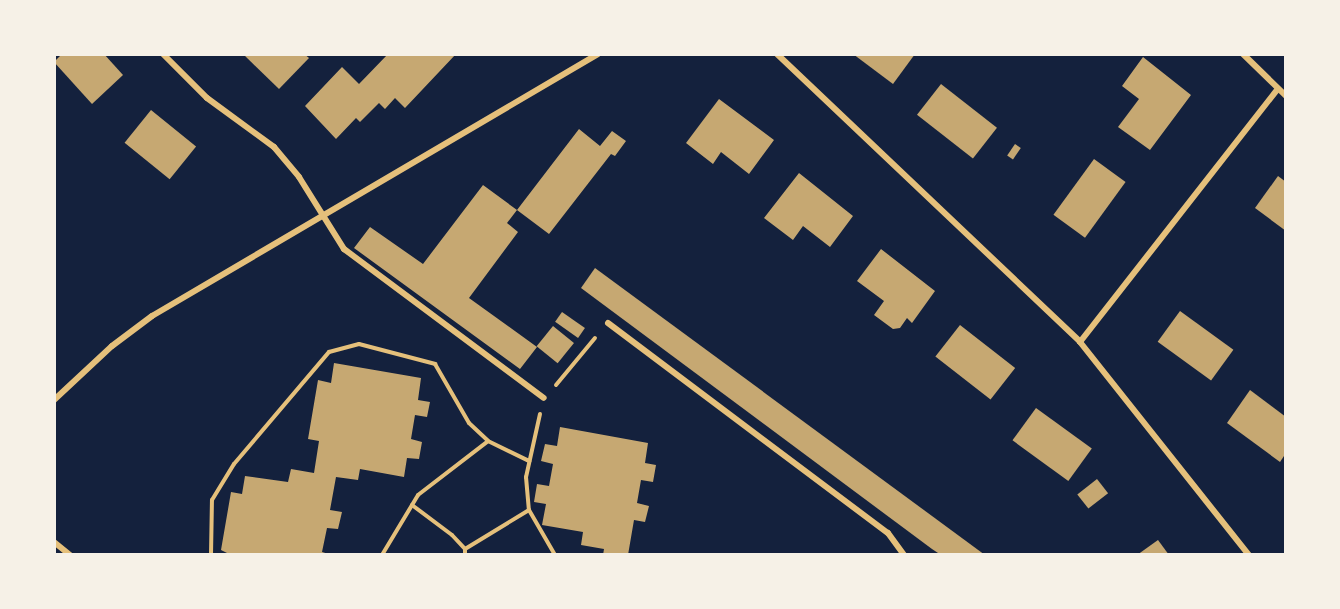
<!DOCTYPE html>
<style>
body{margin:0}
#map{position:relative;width:1340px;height:609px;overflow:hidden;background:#14213d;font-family:"Work Sans",sans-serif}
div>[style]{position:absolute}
.building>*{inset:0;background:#c6a872;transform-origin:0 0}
.path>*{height:4px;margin:-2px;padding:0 2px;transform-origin:2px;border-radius:2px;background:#e5c07b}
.minor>*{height:6px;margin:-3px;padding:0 3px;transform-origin:3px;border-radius:3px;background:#e5c07b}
span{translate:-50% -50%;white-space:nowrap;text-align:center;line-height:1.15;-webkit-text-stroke:4.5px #f6f1e7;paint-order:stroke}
.frame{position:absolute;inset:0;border:56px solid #f6f1e7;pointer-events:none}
</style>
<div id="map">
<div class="building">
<i style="clip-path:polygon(62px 54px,104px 54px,123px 75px,92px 104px,54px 62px)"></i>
<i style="clip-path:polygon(243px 54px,304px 54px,309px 58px,279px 89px)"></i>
<i style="clip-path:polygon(388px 54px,456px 54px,405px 108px,395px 98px,385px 109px,379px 103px,360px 122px,356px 118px,336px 139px,305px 106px,342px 67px,359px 84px)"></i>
<i style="clip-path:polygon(853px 54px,915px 54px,893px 84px)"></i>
<i style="clip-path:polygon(1143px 57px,1191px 95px,1150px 150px,1118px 127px,1139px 99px,1122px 86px)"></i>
<i style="left:941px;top:84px;width:71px;height:39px;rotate:38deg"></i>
<i style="clip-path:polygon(719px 99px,774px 140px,749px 174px,721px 152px,713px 164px,686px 143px)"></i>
<i style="left:151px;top:110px;width:58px;height:42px;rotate:39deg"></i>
<i style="clip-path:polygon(579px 129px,600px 146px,612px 131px,626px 141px,615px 156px,611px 154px,549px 234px,517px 210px,507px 223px,518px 232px,469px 298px,537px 347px,520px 369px,354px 248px,370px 227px,423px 264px,483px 185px,517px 210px)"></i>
<i style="left:1015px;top:144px;width:7px;height:14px;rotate:34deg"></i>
<i style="left:1094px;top:159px;width:39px;height:69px;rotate:36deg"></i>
<i style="clip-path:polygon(799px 173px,853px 216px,830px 247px,803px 226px,793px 240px,764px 218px)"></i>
<i style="clip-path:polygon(1278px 176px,1286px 182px,1286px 231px,1255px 208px)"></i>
<i style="clip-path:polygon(881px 249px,935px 291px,912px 323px,907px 318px,900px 328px,893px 329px,874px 315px,884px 301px,857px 281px)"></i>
<i style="clip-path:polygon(595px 268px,648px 307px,985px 555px,941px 555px,932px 549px,581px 288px)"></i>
<i style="left:1180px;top:311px;width:66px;height:38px;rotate:36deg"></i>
<i style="left:562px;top:312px;width:28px;height:12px;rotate:35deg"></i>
<i style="left:960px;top:325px;width:70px;height:40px;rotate:38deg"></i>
<i style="left:553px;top:326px;width:27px;height:26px;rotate:39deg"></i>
<i style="clip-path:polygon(334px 363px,421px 378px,418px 400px,430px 402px,427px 417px,415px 415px,411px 439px,422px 442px,419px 459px,407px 458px,404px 477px,360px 469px,358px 480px,336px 477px,330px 510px,342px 512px,338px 529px,327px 528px,322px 552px,332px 555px,231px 555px,221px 550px,231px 492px,242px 494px,245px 476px,288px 482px,291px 469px,314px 473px,319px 441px,308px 439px,318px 380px,331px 383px)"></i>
<i style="clip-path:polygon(1250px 390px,1286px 417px,1286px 453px,1280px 462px,1227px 423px)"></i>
<i style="left:1036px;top:408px;width:69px;height:40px;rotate:36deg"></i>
<i style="clip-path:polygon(560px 427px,648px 443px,645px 463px,656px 465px,653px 482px,641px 480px,637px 503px,649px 506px,645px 522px,634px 520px,628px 555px,603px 555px,604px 549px,581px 545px,583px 532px,542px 525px,546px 504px,534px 502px,537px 484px,549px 486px,553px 464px,541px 461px,545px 444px,557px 446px)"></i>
<i style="left:1097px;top:479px;width:18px;height:25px;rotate:52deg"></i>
<i style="clip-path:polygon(1158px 540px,1169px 555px,1137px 555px)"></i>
</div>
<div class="path">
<i style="left:556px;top:385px;width:61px;rotate:-50.3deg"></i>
<i style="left:540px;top:414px;width:65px;rotate:102.5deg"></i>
<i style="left:526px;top:477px;width:33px;rotate:85deg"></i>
<i style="left:529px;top:510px;width:52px;rotate:60deg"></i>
<i style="left:412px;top:505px;width:50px;rotate:36.9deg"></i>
<i style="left:452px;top:535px;width:19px;rotate:47deg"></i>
<i style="left:465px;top:549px;width:6px;rotate:90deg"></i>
<i style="left:465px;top:549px;width:75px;rotate:-31.4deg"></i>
<i style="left:211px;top:555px;width:55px;rotate:-89deg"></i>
<i style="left:212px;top:500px;width:42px;rotate:-58.6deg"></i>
<i style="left:234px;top:464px;width:147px;rotate:-49.7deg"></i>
<i style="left:329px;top:352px;width:31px;rotate:-15deg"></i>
<i style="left:359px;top:344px;width:79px;rotate:14.7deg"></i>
<i style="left:435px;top:364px;width:68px;rotate:60deg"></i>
<i style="left:469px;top:423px;width:26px;rotate:43deg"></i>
<i style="left:488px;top:441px;width:46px;rotate:26deg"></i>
<i style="left:382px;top:555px;width:70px;rotate:-59deg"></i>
<i style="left:418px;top:495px;width:88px;rotate:-37.6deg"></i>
</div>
<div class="minor">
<i style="left:163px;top:54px;width:62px;rotate:45deg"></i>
<i style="left:207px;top:98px;width:83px;rotate:36.2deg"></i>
<i style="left:274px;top:147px;width:39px;rotate:50deg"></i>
<i style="left:299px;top:177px;width:85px;rotate:58deg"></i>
<i style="left:344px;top:249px;width:249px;rotate:36.7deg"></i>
<i style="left:777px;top:54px;width:418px;rotate:43.5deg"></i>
<i style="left:1080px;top:342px;width:272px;rotate:51.6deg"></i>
<i style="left:1243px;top:54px;width:60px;rotate:44.3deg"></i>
<i style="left:608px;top:323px;width:350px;rotate:36.9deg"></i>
<i style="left:888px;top:533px;width:27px;rotate:54deg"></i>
<i style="left:1080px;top:342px;width:321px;rotate:-52deg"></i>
<i style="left:54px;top:400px;width:79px;rotate:-43deg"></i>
<i style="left:112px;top:346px;width:50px;rotate:-36.9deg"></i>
<i style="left:152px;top:316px;width:517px;rotate:-30.43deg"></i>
<i style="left:54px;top:542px;width:21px;rotate:39deg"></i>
</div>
<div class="frame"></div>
</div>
